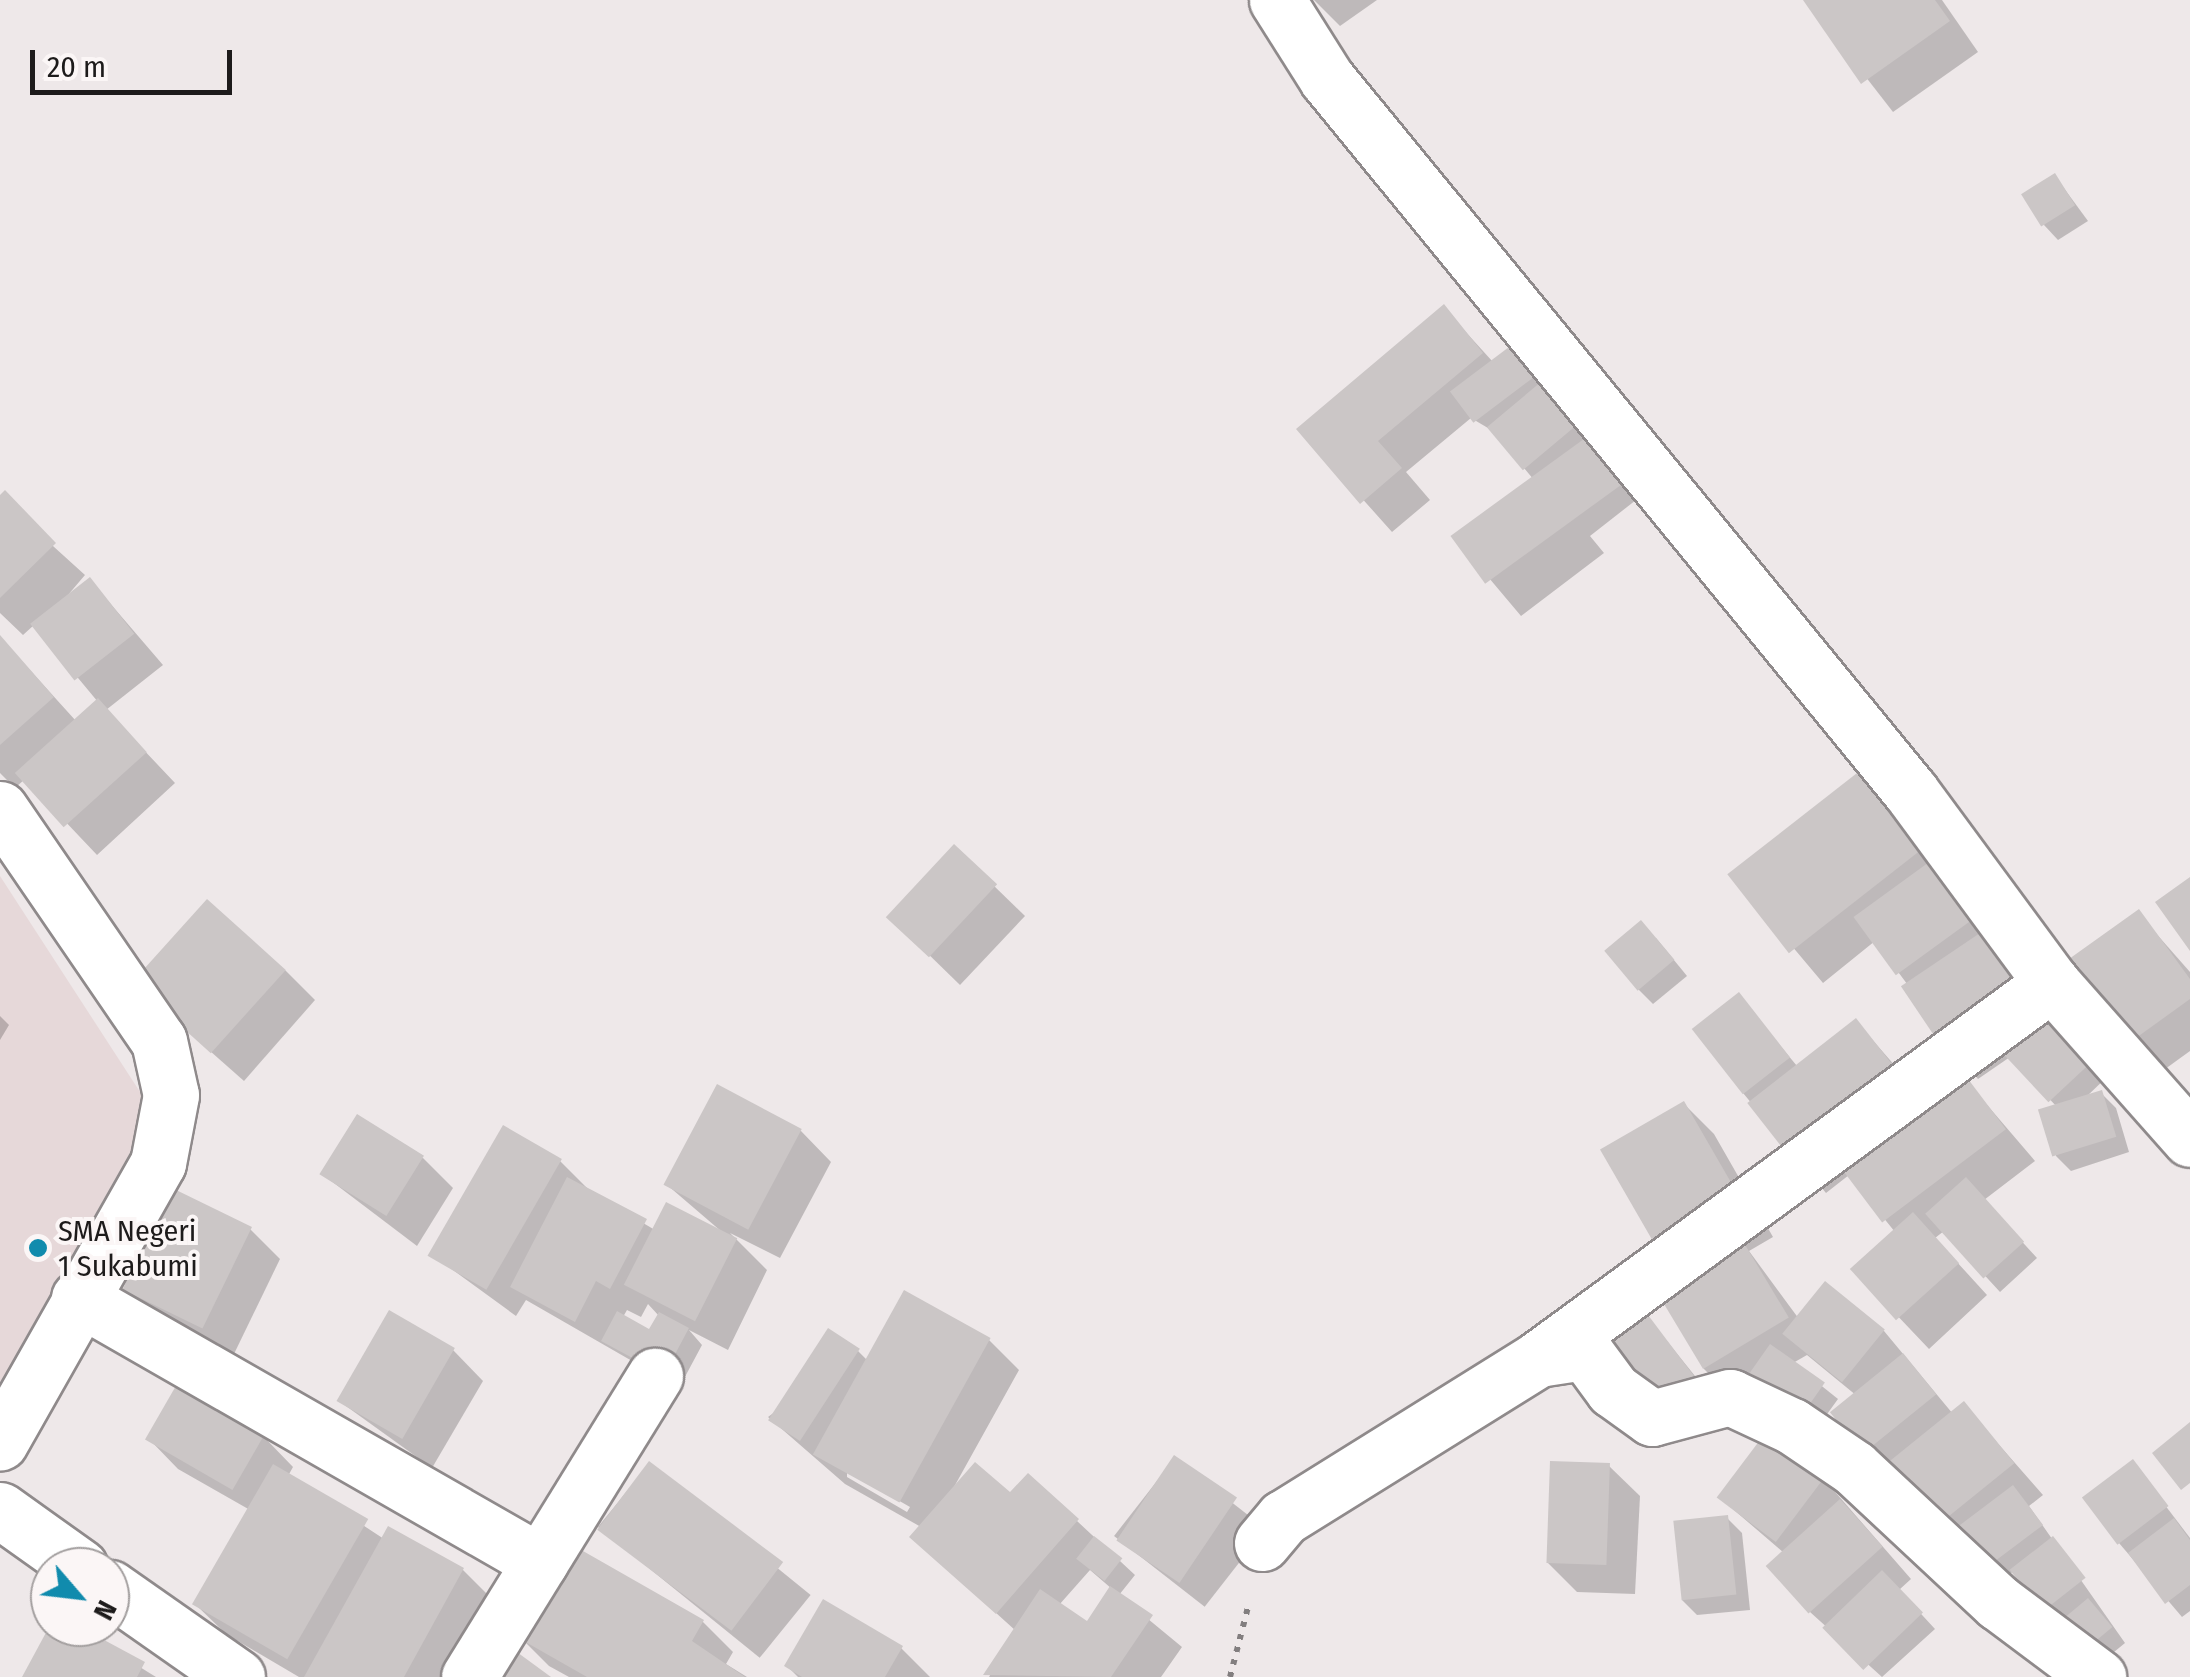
<!DOCTYPE html>
<style>
body{margin:0}
#map{position:relative;width:2190px;height:1677px;overflow:hidden;background:#eee8e9;font-family:"Fira Sans Condensed",sans-serif}
div>[style]{position:absolute}
.built>*{inset:0;background:#e6d8d9}
.shadow>*{inset:0;background:#0003;transform-origin:0 0}
.building>*{inset:0;background:#cbc6c6;transform-origin:0 0}
.path>*{height:6px;margin-top:-3px;transform-origin:0;background:repeating-linear-gradient(90deg,#827e7f 0 5px,transparent 0 13px)}
.roads{filter:drop-shadow(2px 0 #8f8a8b) drop-shadow(-2px 0 #8f8a8b) drop-shadow(0 2px #8f8a8b) drop-shadow(0 -2px #8f8a8b)}
.minor>*{height:55px;margin:-27.5px;padding:0 27.5px;transform-origin:27.5px;border-radius:27.5px;background:#fff}
.dots>*{width:28px;height:28px;translate:-50% -50%;box-sizing:border-box;border:5px solid #fbf6f6;border-radius:50%}
span{translate:-50% -50%;white-space:nowrap;text-align:center;line-height:1.15;-webkit-text-stroke:8px #fbf6f6;paint-order:stroke}
.poi-label{font-size:30px;color:#1d1b1b}
.left{translate:0 -50%;text-align:left}
.north{position:absolute;left:30px;top:1547px;width:100px;height:100px;box-sizing:border-box;background:#fbf6f6;border:2px solid #a29e9e;border-radius:50%;rotate:118deg;font-size:28px;font-weight:700;line-height:40px;text-align:center;color:#1d1b1b}
.north::after{content:'';display:block;margin:auto;width:35px;height:45px;background:#118bad;clip-path:polygon(50% 0,100% 100%,50% 72%,0 100%)}
.scale{position:absolute;left:30px;top:50px;width:202px;height:45px;box-sizing:border-box;border:5px solid #1d1b1b;border-top:0;padding-left:12px;font-size:30px;line-height:35px;white-space:nowrap;color:#1d1b1b;-webkit-text-stroke:8px #fbf6f6;paint-order:stroke}
</style>
<div id="map">
<div class="built">
<i style="clip-path:polygon(0 876px,153px 1112px,0 1383px)"></i>
</div>
<div class="shadow">
<i style="clip-path:polygon(1314px 0,1377px 0,1340px 26px)"></i>
<i style="clip-path:polygon(1806px 0,1942px 0,1978px 52px,1893px 112px)"></i>
<i style="clip-path:polygon(2055px 176px,2088px 221px,2058px 240px,2044px 225px)"></i>
<i style="clip-path:polygon(1443px 307px,1493px 362px,1513px 348px,1636px 500px,1590px 536px,1604px 553px,1521px 616px,1457px 540px,1534px 480px,1493px 431px,1471px 418px,1406px 472px,1430px 500px,1392px 532px,1300px 429px)"></i>
<i style="clip-path:polygon(0 498px,85px 575px,62px 602px,90px 580px,163px 665px,106px 710px,175px 783px,97px 855px,25px 779px,15px 788px,0 773px,0 637px,76px 721px,98px 702px,34px 625px,23px 635px,0 613px)"></i>
<i style="clip-path:polygon(1866px 769px,2108px 1076px,2085px 1098px,2101px 1093px,2116px 1108px,2129px 1152px,2071px 1171px,2056px 1156px,2057px 1107px,2010px 1057px,1978px 1079px,1875px 941px,1823px 983px,1733px 876px)"></i>
<i style="clip-path:polygon(954px 847px,1025px 916px,960px 985px,920px 946px)"></i>
<i style="clip-path:polygon(2138px 913px,2190px 972px,2190px 1051px,2161px 1072px,2131px 1042px)"></i>
<i style="clip-path:polygon(1656px 938px,1687px 976px,1653px 1004px,1638px 989px)"></i>
<i style="clip-path:polygon(285px 970px,315px 1000px,244px 1081px,167px 1013px)"></i>
<i style="clip-path:polygon(1739px 996px,1797px 1066px,1856px 1021px,1923px 1098px,1958px 1071px,2035px 1161px,1984px 1200px,2037px 1258px,2000px 1292px,1944px 1231px,1935px 1238px,1987px 1295px,1929px 1349px,1854px 1270px,1895px 1232px,1849px 1175px,1826px 1193px,1743px 1093px)"></i>
<i style="clip-path:polygon(0 1016px,9px 1025px,0 1040px)"></i>
<i style="clip-path:polygon(evenodd,718px 1087px,801px 1131px,831px 1162px,780px 1258px,730px 1233px,767px 1270px,728px 1350px,689px 1330px,702px 1345px,679px 1388px,526px 1300px,516px 1316px,431px 1254px,560px 1161px,592px 1193px,655px 1230px,722px 1232px,666px 1184px,718px 1087px,648px 1304px,659px 1316px,650px 1333px,623px 1317px,627px 1310px,641px 1317px,648px 1304px)"></i>
<i style="clip-path:polygon(1684px 1104px,1714px 1134px,1773px 1237px,1749px 1251px,1799px 1319px,1884px 1331px,1953px 1414px,1964px 1405px,2043px 1495px,2029px 1506px,2125px 1643px,2097px 1666px,2014px 1571px,2004px 1578px,1867px 1453px,1857px 1396px,1807px 1355px,1793px 1363px,1838px 1399px,1817px 1428px,1734px 1399px,1704px 1369px)"></i>
<i style="clip-path:polygon(423px 1158px,453px 1188px,417px 1246px,322px 1174px)"></i>
<i style="clip-path:polygon(250px 1229px,280px 1259px,233px 1356px,156px 1319px,126px 1289px)"></i>
<i style="clip-path:polygon(1642px 1310px,1707px 1391px,1675px 1416px)"></i>
<i style="clip-path:polygon(evenodd,989px 1340px,1019px 1370px,954px 1487px,1077px 1521px,1135px 1575px,1119px 1595px,1182px 1647px,1161px 1677px,989px 1677px,1016px 1631px,912px 1537px,921px 1527px,845px 1484px,768px 1417px,858px 1351px,867px 1360px,989px 1340px,847px 1471px,910px 1507px,907px 1512px,847px 1477px,847px 1471px,989px 1340px,1090px 1570px,1112px 1589px,1087px 1625px,1059px 1605px,1090px 1570px)"></i>
<i style="clip-path:polygon(453px 1350px,483px 1381px,432px 1468px,339px 1401px)"></i>
<i style="clip-path:polygon(263px 1436px,293px 1467px,288px 1476px,384px 1539px,463px 1570px,493px 1600px,450px 1677px,299px 1677px,226px 1634px,195px 1604px,250px 1510px,178px 1469px,148px 1438px)"></i>
<i style="left:1175px;top:1458px;width:115px;height:99px;rotate:38deg"></i>
<i style="clip-path:polygon(2133px 1463px,2190px 1538px,2190px 1611px,2182px 1617px,2119px 1543px)"></i>
<i style="left:649px;top:1464px;width:208px;height:81px;rotate:39deg"></i>
<i style="clip-path:polygon(1609px 1466px,1640px 1496px,1635px 1594px,1577px 1592px,1547px 1562px)"></i>
<i style="clip-path:polygon(1823px 1478px,1911px 1579px,1899px 1590px,1935px 1629px,1882px 1677px,1810px 1612px,1784px 1553px,1720px 1498px)"></i>
<i style="clip-path:polygon(1727px 1518px,1742px 1533px,1750px 1610px,1697px 1615px,1682px 1600px)"></i>
<i style="clip-path:polygon(569px 1546px,703px 1622px,733px 1652px,726px 1664px,747px 1677px,569px 1677px,549px 1666px,518px 1635px)"></i>
<i style="clip-path:polygon(52px 1627px,75px 1627px,156px 1677px,25px 1677px)"></i>
<i style="clip-path:polygon(901px 1648px,930px 1677px,798px 1677px,787px 1666px)"></i>
</div>
<div class="building">
<i style="clip-path:polygon(1803px 0,1935px 0,1950px 21px,1861px 84px)"></i>
<i style="left:2055px;top:173px;width:38px;height:40px;rotate:58deg"></i>
<i style="clip-path:polygon(1444px 304px,1483px 353px,1378px 441px,1402px 468px,1360px 504px,1296px 429px)"></i>
<i style="left:1513px;top:344px;width:39px;height:79px;rotate:53deg"></i>
<i style="left:1542px;top:381px;width:56px;height:72px;rotate:50deg"></i>
<i style="left:1588px;top:436px;width:59px;height:170px;rotate:54deg"></i>
<i style="clip-path:polygon(5px 490px,56px 543px,0 598px,0 495px)"></i>
<i style="left:90px;top:577px;width:72px;height:76px;rotate:52deg"></i>
<i style="clip-path:polygon(0 635px,54px 697px,0 745px)"></i>
<i style="left:98px;top:698px;width:73px;height:112px;rotate:48deg"></i>
<i style="left:1866px;top:766px;width:100px;height:176px;rotate:52deg"></i>
<i style="left:954px;top:844px;width:59px;height:100px;rotate:43deg"></i>
<i style="left:1936px;top:857px;width:72px;height:102px;rotate:54deg"></i>
<i style="clip-path:polygon(2190px 877px,2190px 951px,2155px 902px)"></i>
<i style="left:207px;top:899px;width:106px;height:112px;rotate:42deg"></i>
<i style="clip-path:polygon(2139px 909px,2190px 979px,2190px 999px,2129px 1043px,2069px 959px)"></i>
<i style="left:1641px;top:920px;width:52px;height:48px;rotate:50deg"></i>
<i style="left:1983px;top:931px;width:77px;height:99px;rotate:56deg"></i>
<i style="left:1739px;top:992px;width:83px;height:60px;rotate:52deg"></i>
<i style="left:2042px;top:1003px;width:77px;height:63px;rotate:47deg"></i>
<i style="left:1856px;top:1018px;width:76px;height:138px;rotate:52deg"></i>
<i style="left:1959px;top:1067px;width:78px;height:155px;rotate:53deg"></i>
<i style="left:717px;top:1084px;width:96px;height:114px;rotate:28deg"></i>
<i style="left:2102px;top:1090px;width:49px;height:67px;rotate:73deg"></i>
<i style="left:1684px;top:1101px;width:121px;height:97px;rotate:60deg"></i>
<i style="left:357px;top:1114px;width:79px;height:71px;rotate:32deg"></i>
<i style="left:503px;top:1125px;width:68px;height:151px;rotate:30deg"></i>
<i style="clip-path:polygon(567px 1177px,647px 1219px,610px 1289px,596px 1281px,575px 1322px,510px 1287px)"></i>
<i style="left:1966px;top:1177px;width:87px;height:55px;rotate:48deg"></i>
<i style="left:172px;top:1188px;width:89px;height:113px;rotate:26deg"></i>
<i style="left:666px;top:1202px;width:80px;height:93px;rotate:27deg"></i>
<i style="left:1913px;top:1212px;width:69px;height:85px;rotate:48deg"></i>
<i style="left:1744px;top:1243px;width:87px;height:100px;rotate:59deg"></i>
<i style="left:1825px;top:1281px;width:77px;height:68px;rotate:39deg"></i>
<i style="left:904px;top:1290px;width:99px;height:188px;rotate:29deg"></i>
<i style="left:1642px;top:1307px;width:86px;height:45px;rotate:53deg"></i>
<i style="left:389px;top:1310px;width:76px;height:105px;rotate:30deg"></i>
<i style="clip-path:polygon(617px 1311px,649px 1329px,659px 1312px,689px 1328px,664px 1375px,601px 1341px)"></i>
<i style="left:828px;top:1328px;width:38px;height:110px;rotate:33deg"></i>
<i style="left:1770px;top:1344px;width:67px;height:40px;rotate:35deg"></i>
<i style="left:1903px;top:1353px;width:53px;height:94px;rotate:51deg"></i>
<i style="left:177px;top:1384px;width:101px;height:64px;rotate:30deg"></i>
<i style="left:1964px;top:1401px;width:80px;height:103px;rotate:51deg"></i>
<i style="clip-path:polygon(2190px 1422px,2190px 1483px,2181px 1490px,2152px 1453px)"></i>
<i style="left:1766px;top:1432px;width:74px;height:82px;rotate:37deg"></i>
<i style="left:1174px;top:1455px;width:76px;height:103px;rotate:34deg"></i>
<i style="left:2133px;top:1459px;width:59px;height:64px;rotate:53deg"></i>
<i style="left:649px;top:1461px;width:168px;height:86px;rotate:37deg"></i>
<i style="left:1550px;top:1461px;width:60px;height:102px;rotate:2deg"></i>
<i style="clip-path:polygon(975px 1462px,1010px 1492px,1028px 1473px,1079px 1519px,996px 1614px,909px 1537px)"></i>
<i style="left:273px;top:1464px;width:110px;height:162px;rotate:30deg"></i>
<i style="left:2013px;top:1485px;width:50px;height:68px;rotate:53deg"></i>
<i style="left:1840px;top:1499px;width:64px;height:100px;rotate:48deg"></i>
<i style="left:1728px;top:1515px;width:80px;height:55px;rotate:84deg"></i>
<i style="clip-path:polygon(2174px 1518px,2190px 1540px,2190px 1585px,2165px 1604px,2128px 1553px)"></i>
<i style="clip-path:polygon(388px 1526px,464px 1568px,404px 1677px,304px 1677px)"></i>
<i style="left:1094px;top:1536px;width:36px;height:29px;rotate:38deg"></i>
<i style="left:2053px;top:1536px;width:53px;height:55px;rotate:52deg"></i>
<i style="clip-path:polygon(569px 1543px,704px 1620px,692px 1641px,745px 1677px,587px 1677px,515px 1636px)"></i>
<i style="left:1882px;top:1570px;width:59px;height:83px;rotate:46deg"></i>
<i style="clip-path:polygon(1110px 1586px,1153px 1615px,1111px 1677px,983px 1675px,1040px 1589px,1087px 1621px)"></i>
<i style="left:2088px;top:1598px;width:38px;height:40px;rotate:50deg"></i>
<i style="clip-path:polygon(823px 1599px,903px 1646px,885px 1677px,802px 1677px,784px 1666px)"></i>
<i style="clip-path:polygon(49px 1627px,80px 1627px,145px 1662px,137px 1677px,22px 1677px)"></i>
<i style="clip-path:polygon(506px 1644px,551px 1677px,481px 1677px)"></i>
</div>
<div class="path">
<i style="left:1230px;top:1677px;width:76px;rotate:-75.6deg"></i>
</div>
<div class="roads">
<div class="minor">
<i style="left:1277px;top:0;width:93px;rotate:57.7deg"></i>
<i style="left:1327px;top:79px;width:922px;rotate:50.68deg"></i>
<i style="left:1911px;top:792px;width:237px;rotate:53.6deg"></i>
<i style="left:2052px;top:983px;width:208px;rotate:48.5deg"></i>
<i style="left:0;top:809px;width:281px;rotate:55.6deg"></i>
<i style="left:159px;top:1041px;width:55px;rotate:77.5deg"></i>
<i style="left:171px;top:1095px;width:69px;rotate:100.8deg"></i>
<i style="left:158px;top:1163px;width:321px;rotate:119.5deg"></i>
<i style="left:79px;top:1298px;width:531px;rotate:29.8deg"></i>
<i style="left:540px;top:1562px;width:135px;rotate:121.7deg"></i>
<i style="left:1538px;top:1359px;width:48px;rotate:-8.5deg"></i>
<i style="left:1585px;top:1352px;width:47px;rotate:53.6deg"></i>
<i style="left:1613px;top:1390px;width:48px;rotate:35.7deg"></i>
<i style="left:1652px;top:1418px;width:81px;rotate:-15.1deg"></i>
<i style="left:1730px;top:1397px;width:68px;rotate:25.1deg"></i>
<i style="left:1792px;top:1426px;width:75px;rotate:34.1deg"></i>
<i style="left:1854px;top:1468px;width:198px;rotate:43deg"></i>
<i style="left:1999px;top:1603px;width:124px;rotate:36.8deg"></i>
<i style="left:0;top:1510px;width:98px;rotate:35.5deg"></i>
<i style="left:1262px;top:1543px;width:33px;rotate:-50deg"></i>
<i style="left:1283px;top:1518px;width:301px;rotate:-31.9deg"></i>
<i style="left:1538px;top:1359px;width:637px;rotate:-36.19deg"></i>
<i style="left:540px;top:1562px;width:219px;rotate:-58.3deg"></i>
<i style="left:110px;top:1588px;width:155px;rotate:35deg"></i>
</div>
</div>
<div class="dots">
<i style="left:38px;top:1248px;background:#118bad"></i>
</div>
<div class="poi-label">
<span class="left" style="left:58px;top:1248px">SMA Negeri<br>1 Sukabumi</span>
</div>
<div class="north">N</div>
<div class="scale">20 m</div>
</div>
